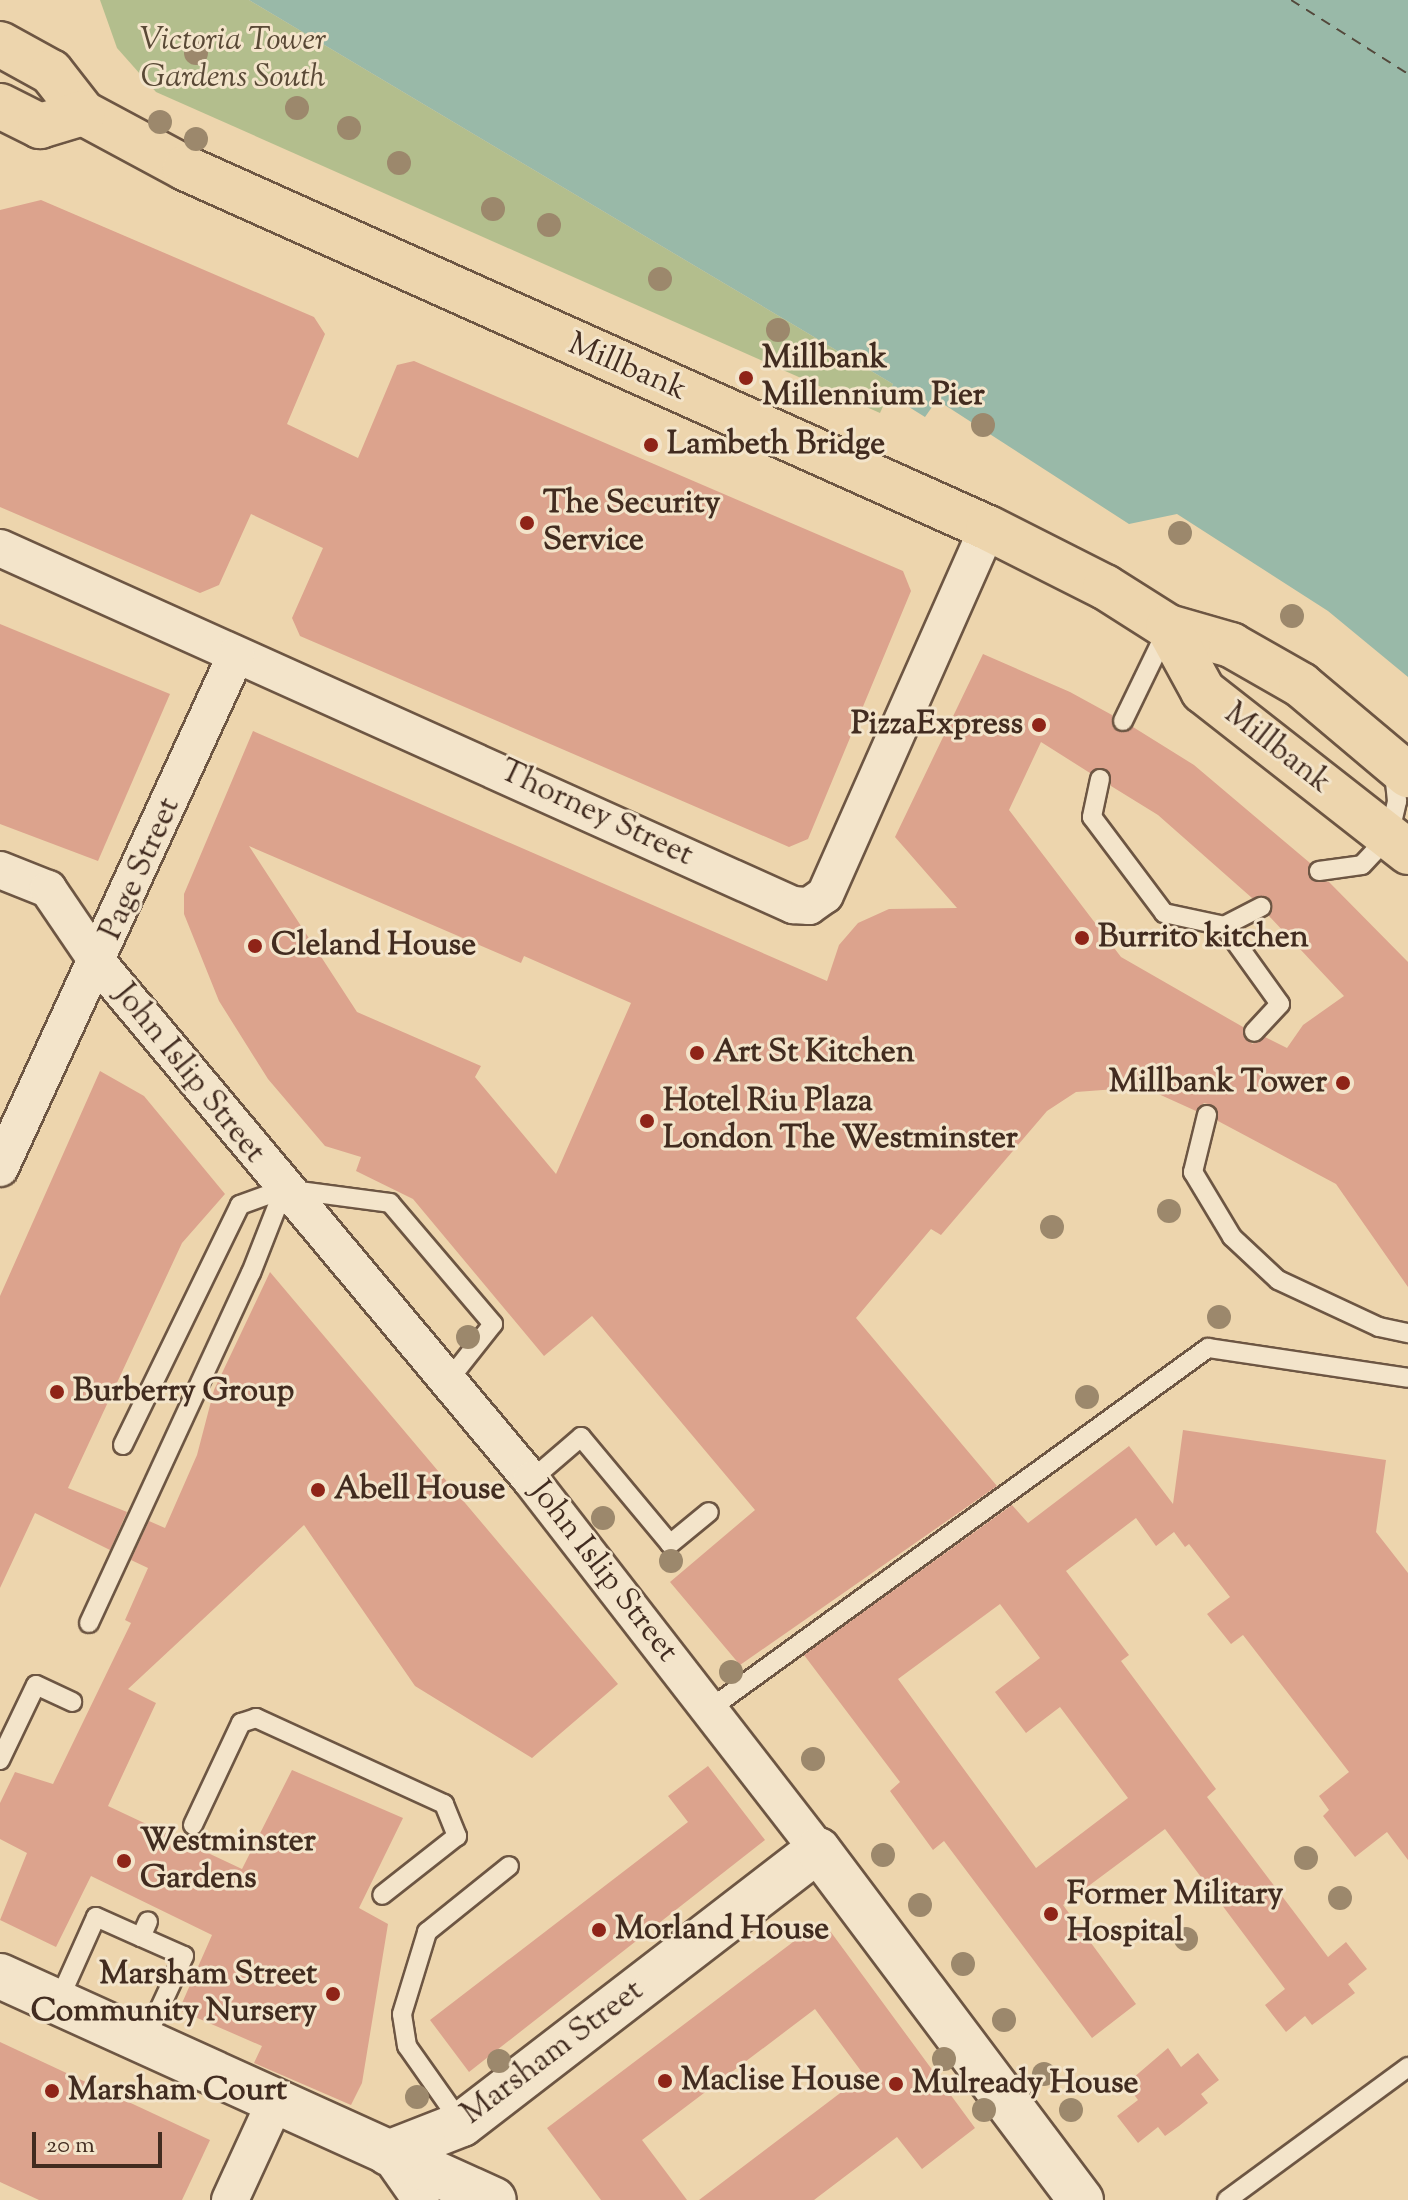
<!DOCTYPE html>
<style>
body{margin:0}
#map{position:relative;width:1408px;height:2200px;overflow:hidden;background:#edd5ad;font-family:"Sorts Mill Goudy",serif}
div>[style]{position:absolute}
.green>*{inset:0;background:#b3be8d}
.water>*{inset:0;background:#99b9a8}
.ferry>*{height:2px;margin-top:-1px;transform-origin:0;background:repeating-linear-gradient(90deg,#53483b 0 10px,transparent 0 18px)}
.building>*{inset:0;background:#dca38d}
.roads{filter:drop-shadow(2px 0 #6d5643) drop-shadow(-2px 0 #6d5643) drop-shadow(0 2px #6d5643) drop-shadow(0 -2px #6d5643)}
.lane>*{height:18px;margin:-9px;padding:0 9px;transform-origin:9px;border-radius:9px;background:#f3e4ca}
.street>*{height:36px;margin:-18px;padding:0 18px;transform-origin:18px;border-radius:18px;background:#f3e4ca}
.secondary>*{height:44px;margin:-22px;padding:0 22px;transform-origin:22px;border-radius:22px;background:#f3e4ca}
.primary>*{height:44px;margin:-22px;padding:0 22px;transform-origin:22px;border-radius:22px;background:#edd5ad}
.trees>*{width:24px;height:24px;margin:-12px;border-radius:50%;background:#9c886c}
.dots>*{width:22px;height:22px;translate:-50% -50%;box-sizing:border-box;border:4px solid #f3e4ca;border-radius:50%}
span{translate:-50% -50%;white-space:nowrap;text-align:center;line-height:1.15;-webkit-text-stroke:6px #f3e4ca;paint-order:stroke}
.park-label{font-size:32px;color:#594936;font-style:italic}
.poi-label{font-size:32px;color:#422c20;font-weight:700}
.left{translate:0 -50%;text-align:left}
.right{translate:-100% -50%;text-align:right}
.street-label{font-size:32px;color:#422c20}
.scale{position:absolute;left:32px;top:2132px;width:130px;height:36px;box-sizing:border-box;border:4px solid #422c20;border-top:0;padding-left:10px;font-size:24px;line-height:28px;white-space:nowrap;color:#422c20;-webkit-text-stroke:6px #f3e4ca;paint-order:stroke}
</style>
<div id="map">
<div class="green">
<i style="clip-path:polygon(100px 0,249px 0,893px 384px,880px 413px,156px 92px,117px 48px)"></i>
</div>
<div class="water">
<i style="clip-path:polygon(249px 0,1408px 0,1408px 677px,1328px 611px,1177px 514px,1129px 524px,937px 400px,925px 417px,888px 394px,893px 384px)"></i>
</div>
<div class="ferry">
<i style="left:1291px;top:0;width:138px;rotate:32.3deg"></i>
</div>
<div class="building">
<i style="clip-path:polygon(41px 200px,314px 317px,325px 334px,287px 424px,358px 458px,397px 365px,414px 361px,903px 571px,911px 591px,808px 839px,789px 847px,300px 636px,292px 618px,323px 548px,251px 514px,219px 585px,200px 593px,0 507px,0 210px)"></i>
<i style="clip-path:polygon(0 624px,170px 694px,98px 861px,0 824px)"></i>
<i style="clip-path:polygon(evenodd,983px 654px,1070px 692px,1112px 715px,1117px 731px,1133px 727px,1194px 765px,1310px 863px,1310px 879px,1329px 882px,1408px 962px,1408px 1287px,1336px 1184px,1218px 1121px,1215px 1106px,1204px 1103px,1196px 1111px,1143px 1087px,1076px 1092px,1047px 1111px,941px 1235px,931px 1229px,856px 1318px,997px 1486px,740px 1665px,670px 1582px,755px 1510px,592px 1316px,544px 1356px,413px 1199px,356px 1171px,361px 1157px,325px 1146px,268px 1079px,219px 1001px,184px 914px,184px 894px,253px 731px,827px 981px,839px 945px,858px 923px,889px 909px,957px 908px,895px 837px,983px 654px,1041px 742px,1090px 773px,1107px 770px,1111px 786px,1158px 815px,1252px 898px,1268px 897px,1269px 916px,1344px 996px,1303px 1025px,1287px 1048px,1265px 1037px,1252px 1044px,1243px 1027px,1121px 957px,1009px 810px,1041px 742px,983px 654px,249px 846px,521px 963px,524px 956px,631px 1003px,556px 1174px,475px 1077px,481px 1066px,357px 1012px,249px 846px)"></i>
<i style="clip-path:polygon(100px 1071px,144px 1096px,225px 1194px,182px 1243px,68px 1488px,127px 1512px,110px 1550px,35px 1513px,0 1588px,0 1296px)"></i>
<i style="clip-path:polygon(270px 1272px,618px 1684px,532px 1758px,415px 1686px,304px 1525px,128px 1689px,156px 1703px,108px 1806px,242px 1869px,292px 1770px,403px 1818px,359px 1908px,388px 1924px,362px 2083px,351px 2105px,254px 2063px,262px 2046px,179px 2010px,212px 1935px,91px 1876px,56px 1947px,0 1920px,27px 1853px,0 1839px,0 1803px,15px 1772px,53px 1784px,131px 1623px,125px 1620px,148px 1568px,131px 1560px,149px 1521px,165px 1528px,197px 1455px,214px 1390px)"></i>
<i style="clip-path:polygon(evenodd,1183px 1430px,1386px 1460px,1376px 1532px,1408px 1573px,1408px 1860px,1387px 1832px,1355px 1857px,1323px 1816px,1329px 1810px,1319px 1796px,1349px 1772px,1243px 1635px,1231px 1644px,1207px 1614px,1230px 1597px,1189px 1544px,1185px 1547px,1174px 1532px,1156px 1546px,1136px 1518px,1066px 1571px,1129px 1655px,1121px 1661px,1216px 1789px,1207px 1797px,1328px 1957px,1346px 1942px,1367px 1969px,1348px 1984px,1355px 1993px,1312px 2025px,1305px 2016px,1286px 2032px,1265px 2005px,1285px 1989px,1165px 1829px,1063px 1905px,1136px 2004px,1092px 2038px,944px 1841px,933px 1850px,890px 1791px,900px 1782px,804px 1655px,1012px 1505px,1028px 1523px,1129px 1446px,1173px 1504px,1183px 1430px,1000px 1604px,1040px 1658px,995px 1692px,1026px 1733px,1060px 1707px,1128px 1798px,1036px 1868px,898px 1679px,1000px 1604px)"></i>
<i style="clip-path:polygon(708px 1766px,765px 1840px,469px 2072px,430px 2020px,688px 1822px,668px 1796px)"></i>
<i style="clip-path:polygon(822px 1920px,975px 2128px,922px 2169px,897px 2137px,814px 2200px,699px 2200px,864px 2075px,815px 2009px,642px 2140px,687px 2200px,601px 2200px,547px 2128px)"></i>
<i style="clip-path:polygon(0 2042px,210px 2140px,182px 2200px,39px 2200px,0 2182px)"></i>
<i style="clip-path:polygon(1168px 2048px,1181px 2067px,1198px 2053px,1219px 2080px,1201px 2094px,1208px 2103px,1179px 2126px,1165px 2136px,1158px 2127px,1138px 2143px,1117px 2116px,1138px 2100px,1126px 2084px)"></i>
</div>
<div class="roads">
<div class="lane">
<i style="left:1123px;top:721px;width:101px;rotate:-64.2deg"></i>
<i style="left:1100px;top:779px;width:39px;rotate:102deg"></i>
<i style="left:1092px;top:817px;width:120px;rotate:53.1deg"></i>
<i style="left:1164px;top:913px;width:61px;rotate:12.2deg"></i>
<i style="left:1224px;top:926px;width:42px;rotate:-27.2deg"></i>
<i style="left:1319px;top:871px;width:43px;rotate:-7.9deg"></i>
<i style="left:1362px;top:865px;width:40px;rotate:-47deg"></i>
<i style="left:1389px;top:836px;width:36px;rotate:-77deg"></i>
<i style="left:1397px;top:801px;width:31px;rotate:-96deg"></i>
<i style="left:1224px;top:926px;width:96px;rotate:54.3deg"></i>
<i style="left:1280px;top:1004px;width:38px;rotate:133deg"></i>
<i style="left:1207px;top:1115px;width:59px;rotate:103.8deg"></i>
<i style="left:1193px;top:1172px;width:76px;rotate:59deg"></i>
<i style="left:1232px;top:1237px;width:63px;rotate:43.1deg"></i>
<i style="left:1278px;top:1280px;width:111px;rotate:25deg"></i>
<i style="left:1379px;top:1327px;width:30px;rotate:12deg"></i>
<i style="left:293px;top:1190px;width:98px;rotate:7.6deg"></i>
<i style="left:390px;top:1203px;width:159px;rotate:49.6deg"></i>
<i style="left:493px;top:1324px;width:73px;rotate:128.3deg"></i>
<i style="left:531px;top:1480px;width:66px;rotate:-40.7deg"></i>
<i style="left:581px;top:1437px;width:139px;rotate:50.2deg"></i>
<i style="left:670px;top:1544px;width:50px;rotate:-39.4deg"></i>
<i style="left:89px;top:1623px;width:386px;rotate:-65.2deg"></i>
<i style="left:251px;top:1273px;width:90px;rotate:-68.6deg"></i>
<i style="left:284px;top:1189px;width:47px;rotate:160deg"></i>
<i style="left:240px;top:1205px;width:267px;rotate:116deg"></i>
<i style="left:711px;top:1708px;width:614px;rotate:-35.92deg"></i>
<i style="left:1208px;top:1348px;width:202px;rotate:8.5deg"></i>
<i style="left:0;top:1760px;width:83px;rotate:-64.4deg"></i>
<i style="left:36px;top:1685px;width:40px;rotate:25deg"></i>
<i style="left:193px;top:1825px;width:113px;rotate:-64.8deg"></i>
<i style="left:241px;top:1723px;width:16px;rotate:-18deg"></i>
<i style="left:256px;top:1718px;width:207px;rotate:24.6deg"></i>
<i style="left:444px;top:1804px;width:35px;rotate:68deg"></i>
<i style="left:457px;top:1836px;width:95px;rotate:141.8deg"></i>
<i style="left:141px;top:1937px;width:47px;rotate:23.8deg"></i>
<i style="left:184px;top:1956px;width:95px;rotate:114.9deg"></i>
<i style="left:58px;top:2002px;width:93px;rotate:-65.9deg"></i>
<i style="left:96px;top:1917px;width:49px;rotate:24deg"></i>
<i style="left:141px;top:1937px;width:17px;rotate:-66deg"></i>
<i style="left:462px;top:2124px;width:95px;rotate:-125.2deg"></i>
<i style="left:407px;top:2046px;width:32px;rotate:-99deg"></i>
<i style="left:402px;top:2014px;width:86px;rotate:-73deg"></i>
<i style="left:427px;top:1932px;width:105px;rotate:-38.8deg"></i>
<i style="left:1227px;top:2200px;width:225px;rotate:-36.3deg"></i>
</div>
<div class="street">
<i style="left:0;top:548px;width:870px;rotate:24.24deg"></i>
<i style="left:793px;top:905px;width:16px;rotate:4deg"></i>
<i style="left:809px;top:906px;width:19px;rotate:-35deg"></i>
<i style="left:825px;top:895px;width:402px;rotate:-66.1deg"></i>
<i style="left:0;top:870px;width:52px;rotate:21.6deg"></i>
<i style="left:48px;top:889px;width:91px;rotate:55.8deg"></i>
<i style="left:99px;top:964px;width:673px;rotate:50.06deg"></i>
<i style="left:531px;top:1480px;width:468px;rotate:52.2deg"></i>
<i style="left:0;top:1168px;width:565px;rotate:-65.3deg"></i>
<i style="left:388px;top:2153px;width:57px;rotate:54.9deg"></i>
<i style="left:230px;top:2200px;width:108px;rotate:-65.3deg"></i>
</div>
<div class="secondary">
<i style="left:0;top:1976px;width:542px;rotate:24.39deg"></i>
<i style="left:388px;top:2153px;width:79px;rotate:-21.4deg"></i>
<i style="left:462px;top:2124px;width:449px;rotate:-37.6deg"></i>
<i style="left:818px;top:1850px;width:438px;rotate:53.1deg"></i>
</div>
<div class="primary">
<i style="left:0;top:44px;width:58px;rotate:28.8deg"></i>
<i style="left:51px;top:72px;width:52px;rotate:52deg"></i>
<i style="left:83px;top:113px;width:116px;rotate:28.3deg"></i>
<i style="left:185px;top:168px;width:880px;rotate:24.15deg"></i>
<i style="left:988px;top:528px;width:131px;rotate:26.8deg"></i>
<i style="left:1105px;top:587px;width:75px;rotate:32.4deg"></i>
<i style="left:1168px;top:627px;width:66px;rotate:15.9deg"></i>
<i style="left:1231px;top:645px;width:81px;rotate:29.7deg"></i>
<i style="left:1301px;top:685px;width:140px;rotate:40.1deg"></i>
<i style="left:0;top:106px;width:45px;rotate:26.6deg"></i>
<i style="left:40px;top:126px;width:45px;rotate:-16.8deg"></i>
<i style="left:1168px;top:627px;width:73px;rotate:61.3deg"></i>
<i style="left:1203px;top:691px;width:261px;rotate:38.1deg"></i>
</div>
</div>
<div class="trees">
<i style="left:196px;top:53px"></i>
<i style="left:297px;top:108px"></i>
<i style="left:160px;top:122px"></i>
<i style="left:349px;top:128px"></i>
<i style="left:196px;top:139px"></i>
<i style="left:399px;top:163px"></i>
<i style="left:493px;top:209px"></i>
<i style="left:549px;top:225px"></i>
<i style="left:660px;top:279px"></i>
<i style="left:778px;top:330px"></i>
<i style="left:983px;top:425px"></i>
<i style="left:1180px;top:533px"></i>
<i style="left:1292px;top:616px"></i>
<i style="left:1169px;top:1211px"></i>
<i style="left:1052px;top:1227px"></i>
<i style="left:1219px;top:1317px"></i>
<i style="left:468px;top:1337px"></i>
<i style="left:1087px;top:1397px"></i>
<i style="left:603px;top:1518px"></i>
<i style="left:671px;top:1561px"></i>
<i style="left:731px;top:1672px"></i>
<i style="left:813px;top:1759px"></i>
<i style="left:883px;top:1855px"></i>
<i style="left:1306px;top:1858px"></i>
<i style="left:1340px;top:1898px"></i>
<i style="left:920px;top:1905px"></i>
<i style="left:1186px;top:1939px"></i>
<i style="left:963px;top:1964px"></i>
<i style="left:1004px;top:2020px"></i>
<i style="left:944px;top:2059px"></i>
<i style="left:499px;top:2061px"></i>
<i style="left:1044px;top:2074px"></i>
<i style="left:417px;top:2097px"></i>
<i style="left:984px;top:2110px"></i>
<i style="left:1071px;top:2110px"></i>
</div>
<div class="dots">
<i style="left:746px;top:378px;background:#8f2418"></i>
<i style="left:651px;top:445px;background:#8f2418"></i>
<i style="left:527px;top:523px;background:#8f2418"></i>
<i style="left:1039px;top:725px;background:#8f2418"></i>
<i style="left:1082px;top:938px;background:#8f2418"></i>
<i style="left:255px;top:946px;background:#8f2418"></i>
<i style="left:697px;top:1053px;background:#8f2418"></i>
<i style="left:1343px;top:1083px;background:#8f2418"></i>
<i style="left:647px;top:1121px;background:#8f2418"></i>
<i style="left:57px;top:1392px;background:#8f2418"></i>
<i style="left:318px;top:1490px;background:#8f2418"></i>
<i style="left:124px;top:1861px;background:#8f2418"></i>
<i style="left:1051px;top:1914px;background:#8f2418"></i>
<i style="left:599px;top:1930px;background:#8f2418"></i>
<i style="left:333px;top:1994px;background:#8f2418"></i>
<i style="left:665px;top:2081px;background:#8f2418"></i>
<i style="left:896px;top:2084px;background:#8f2418"></i>
<i style="left:52px;top:2091px;background:#8f2418"></i>
</div>
<div class="park-label">
<span style="left:233px;top:60px">Victoria Tower<br>Gardens South</span>
</div>
<div class="poi-label">
<span class="left" style="left:762px;top:378px">Millbank<br>Millennium Pier</span>
<span class="left" style="left:667px;top:445px">Lambeth Bridge</span>
<span class="left" style="left:543px;top:523px">The Security<br>Service</span>
<span class="right" style="left:1023px;top:725px">PizzaExpress</span>
<span class="left" style="left:1098px;top:938px">Burrito kitchen</span>
<span class="left" style="left:271px;top:946px">Cleland House</span>
<span class="left" style="left:713px;top:1053px">Art St Kitchen</span>
<span class="right" style="left:1327px;top:1083px">Millbank Tower</span>
<span class="left" style="left:663px;top:1121px">Hotel Riu Plaza<br>London The Westminster</span>
<span class="left" style="left:73px;top:1392px">Burberry Group</span>
<span class="left" style="left:334px;top:1490px">Abell House</span>
<span class="left" style="left:140px;top:1861px">Westminster<br>Gardens</span>
<span class="left" style="left:1067px;top:1914px">Former Military<br>Hospital</span>
<span class="left" style="left:615px;top:1930px">Morland House</span>
<span class="right" style="left:317px;top:1994px">Marsham Street<br>Community Nursery</span>
<span class="left" style="left:681px;top:2081px">Maclise House</span>
<span class="left" style="left:912px;top:2084px">Mulready House</span>
<span class="left" style="left:68px;top:2091px">Marsham Court</span>
</div>
<div class="street-label">
<span style="left:627px;top:368px;rotate:23deg">Millbank</span>
<span style="left:1277px;top:749px;rotate:38deg">Millbank</span>
<span style="left:596px;top:814px;rotate:25deg">Thorney Street</span>
<span style="left:141px;top:869px;rotate:-66deg">Page Street</span>
<span style="left:189px;top:1074px;rotate:51deg">John Islip Street</span>
<span style="left:603px;top:1572px;rotate:52deg">John Islip Street</span>
<span style="left:553px;top:2053px;rotate:-37deg">Marsham Street</span>
</div>
<div class="scale">20 m</div>
</div>
